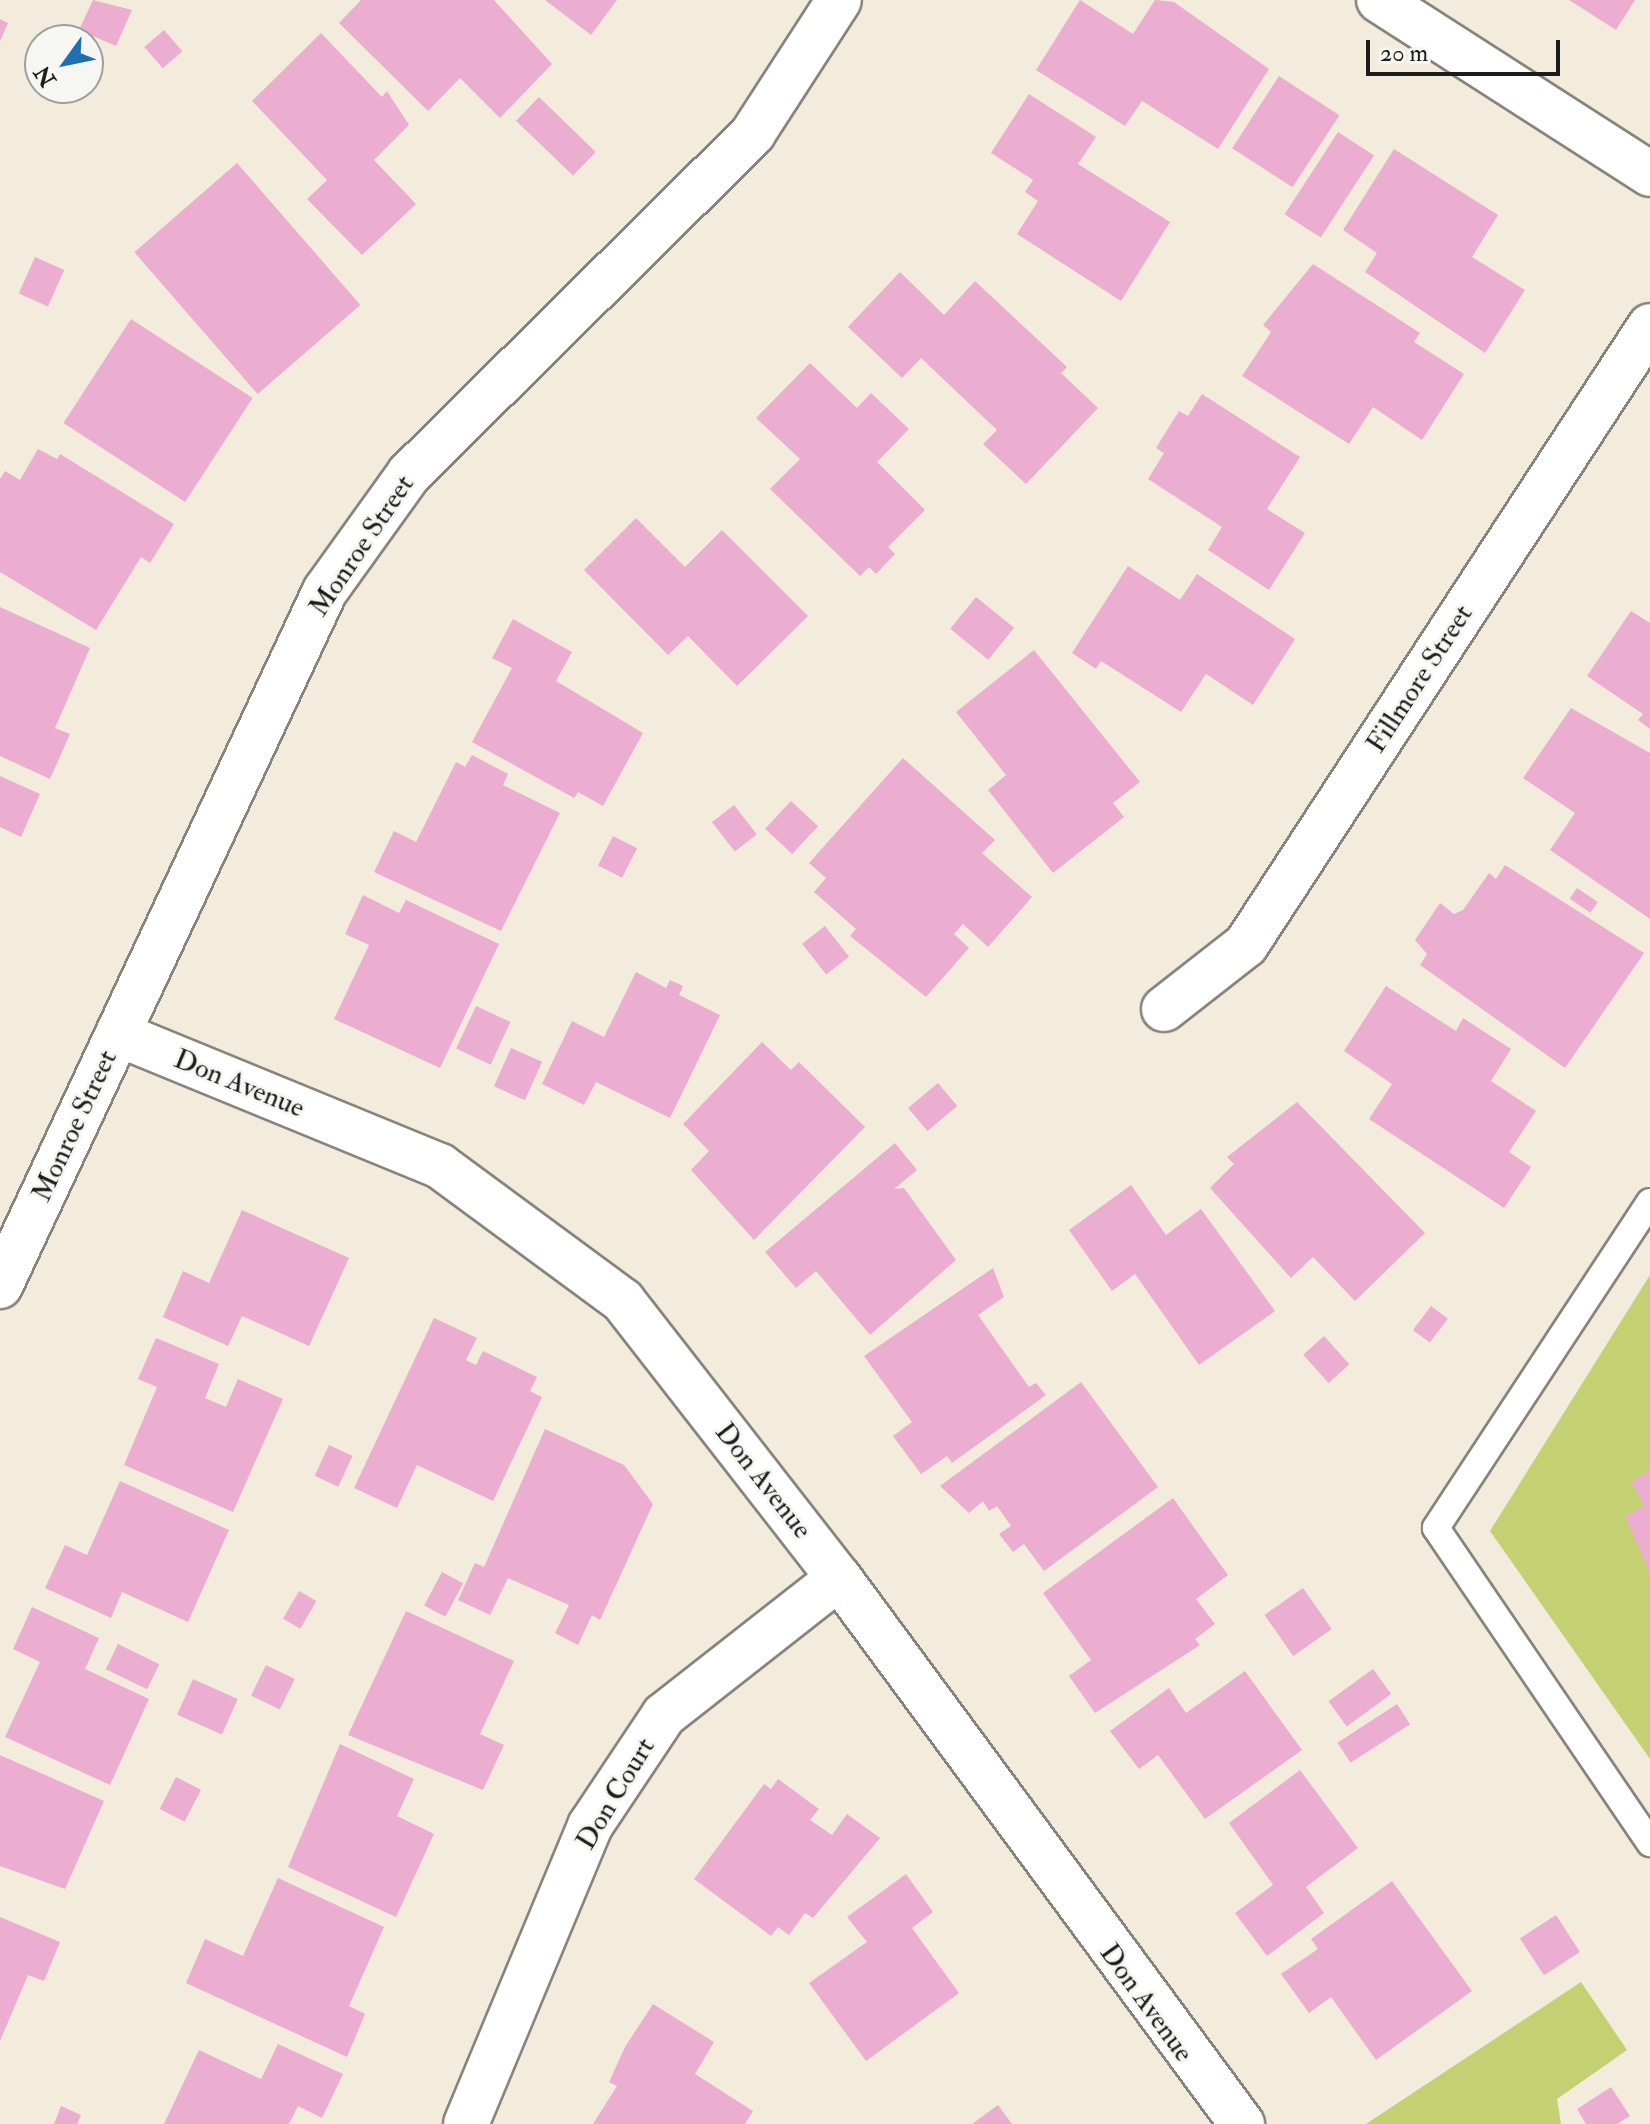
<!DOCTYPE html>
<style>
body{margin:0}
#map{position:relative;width:1650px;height:2124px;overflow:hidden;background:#f3ebdb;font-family:"IM FELL Double Pica",serif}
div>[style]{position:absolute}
.green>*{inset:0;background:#c4d173}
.building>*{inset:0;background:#ecaed0;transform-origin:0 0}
.roads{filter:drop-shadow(2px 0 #88847c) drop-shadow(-2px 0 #88847c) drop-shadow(0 2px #88847c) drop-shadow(0 -2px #88847c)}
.lane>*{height:26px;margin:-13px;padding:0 13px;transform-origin:13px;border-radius:13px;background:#fff}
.street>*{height:44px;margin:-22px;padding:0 22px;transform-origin:22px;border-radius:22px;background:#fff}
.secondary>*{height:44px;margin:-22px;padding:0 22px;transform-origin:22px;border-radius:22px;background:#fff}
span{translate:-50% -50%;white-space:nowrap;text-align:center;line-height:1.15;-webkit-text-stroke:6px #f6f6f2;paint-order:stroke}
.street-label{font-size:28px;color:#1c1c1c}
.north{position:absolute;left:24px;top:24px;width:80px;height:80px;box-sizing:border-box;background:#f6f6f2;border:2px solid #9f9f9c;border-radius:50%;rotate:237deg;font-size:22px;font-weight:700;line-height:32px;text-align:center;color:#1c1c1c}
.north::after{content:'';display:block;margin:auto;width:28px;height:36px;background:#1f6fb2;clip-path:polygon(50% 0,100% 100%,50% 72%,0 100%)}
.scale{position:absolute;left:1366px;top:40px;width:194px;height:36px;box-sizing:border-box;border:4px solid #1c1c1c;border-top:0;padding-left:10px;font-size:24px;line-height:28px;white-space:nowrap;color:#1c1c1c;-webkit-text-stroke:6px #f6f6f2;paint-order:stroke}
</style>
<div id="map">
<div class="green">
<i style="clip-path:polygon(1650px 1275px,1650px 1759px,1490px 1531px)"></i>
<i style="clip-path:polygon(1581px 1982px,1627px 2050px,1557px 2099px,1561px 2124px,1366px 2124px)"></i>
</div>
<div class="building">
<i style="clip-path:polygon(93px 0,132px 10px,116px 46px,79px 30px)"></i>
<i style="clip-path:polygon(361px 0,494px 0,552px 64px,500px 118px,460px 78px,428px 111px,339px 23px)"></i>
<i style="clip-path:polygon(545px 0,617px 0,591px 35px)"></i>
<i style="clip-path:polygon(1080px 0,1133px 34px,1155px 0,1174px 2px,1269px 69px,1218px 149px,1142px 101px,1125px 126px,1036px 70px)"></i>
<i style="clip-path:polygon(1569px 0,1635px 0,1616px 30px)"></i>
<i style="clip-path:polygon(0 19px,8px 23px,0 41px)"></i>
<i style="left:164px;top:30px;width:28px;height:26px;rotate:49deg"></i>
<i style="clip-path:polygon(321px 33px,382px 97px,387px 91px,409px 125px,374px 160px,416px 204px,362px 255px,307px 199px,327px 180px,252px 101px)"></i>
<i style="left:1279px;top:76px;width:72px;height:86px;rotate:33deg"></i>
<i style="clip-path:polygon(1029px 94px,1096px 137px,1078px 164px,1170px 222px,1121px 301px,1017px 234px,1038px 201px,1025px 192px,1033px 180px,991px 153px)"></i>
<i style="left:539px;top:97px;width:79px;height:33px;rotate:44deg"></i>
<i style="left:1338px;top:132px;width:43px;height:98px;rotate:33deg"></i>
<i style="clip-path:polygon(1394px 149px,1498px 215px,1472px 257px,1525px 290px,1485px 353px,1365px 272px,1377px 253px,1343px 230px)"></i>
<i style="left:237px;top:163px;width:188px;height:136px;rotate:49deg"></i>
<i style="left:35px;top:257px;width:32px;height:40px;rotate:24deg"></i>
<i style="clip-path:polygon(1313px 264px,1420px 333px,1414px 342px,1464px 374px,1422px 440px,1373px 407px,1349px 444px,1242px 376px,1271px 332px,1263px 325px)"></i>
<i style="clip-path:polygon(900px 272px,944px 315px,975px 281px,1067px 367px,1061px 373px,1098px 408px,1026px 484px,983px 444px,997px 430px,921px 358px,902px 378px,848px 327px)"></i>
<i style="left:131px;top:319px;width:145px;height:124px;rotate:33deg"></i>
<i style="clip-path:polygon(810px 363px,857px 408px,871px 393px,909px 429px,877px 462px,925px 510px,888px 547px,895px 554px,876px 574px,869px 567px,860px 576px,770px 489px,800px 459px,756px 418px)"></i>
<i style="clip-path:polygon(1202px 394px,1300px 457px,1267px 509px,1305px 533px,1269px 590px,1208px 550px,1222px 527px,1148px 479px,1164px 453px,1156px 448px,1179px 411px,1188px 416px)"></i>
<i style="clip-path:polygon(38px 449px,57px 459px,60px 454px,174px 524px,150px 563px,141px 557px,96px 630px,0 572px,0 479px,5px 471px,20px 480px)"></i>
<i style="clip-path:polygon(636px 518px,685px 567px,722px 530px,808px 616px,737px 686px,688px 636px,668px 655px,584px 570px)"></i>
<i style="clip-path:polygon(1128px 566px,1180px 600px,1197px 574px,1295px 639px,1253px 705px,1206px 674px,1181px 712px,1101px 661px,1096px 669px,1072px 653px)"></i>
<i style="left:976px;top:597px;width:49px;height:41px;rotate:39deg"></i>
<i style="clip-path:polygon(0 607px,90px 648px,55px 728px,70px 734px,50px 779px,0 756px)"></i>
<i style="clip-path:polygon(1631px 611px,1650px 623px,1650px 729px,1638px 720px,1643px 714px,1587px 676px)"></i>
<i style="clip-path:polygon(513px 619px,572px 652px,556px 681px,643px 733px,603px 806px,578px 792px,574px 798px,472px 742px,512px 668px,492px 658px)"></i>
<i style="clip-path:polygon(1034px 650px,1140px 782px,1113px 803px,1124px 817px,1053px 873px,988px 790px,1006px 775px,956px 712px)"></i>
<i style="clip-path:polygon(1571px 708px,1650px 753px,1650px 919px,1550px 850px,1575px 813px,1523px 778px)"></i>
<i style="clip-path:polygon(472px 755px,508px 774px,503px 785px,560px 813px,501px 931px,374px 872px,394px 831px,416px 842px,456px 762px,465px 767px)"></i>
<i style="clip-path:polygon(903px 758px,995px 840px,982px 853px,1032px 897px,988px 947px,963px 924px,954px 934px,969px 948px,926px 997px,850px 936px,856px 929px,814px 892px,826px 878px,809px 863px)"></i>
<i style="clip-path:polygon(0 776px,40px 794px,21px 837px,0 827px)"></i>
<i style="left:791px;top:801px;width:37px;height:38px;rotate:43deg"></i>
<i style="left:734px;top:805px;width:37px;height:28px;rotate:52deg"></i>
<i style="left:613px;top:836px;width:27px;height:33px;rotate:27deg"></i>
<i style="clip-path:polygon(1505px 865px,1644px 953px,1565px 1068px,1420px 965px,1427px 954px,1415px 940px,1440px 903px,1454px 914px,1463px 910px,1489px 873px,1496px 879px)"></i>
<i style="left:1577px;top:888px;width:25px;height:13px;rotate:34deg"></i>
<i style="clip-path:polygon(363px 895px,399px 913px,406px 900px,499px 944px,440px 1068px,334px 1019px,369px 945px,345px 934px)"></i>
<i style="left:825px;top:926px;width:39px;height:29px;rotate:52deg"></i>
<i style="clip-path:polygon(636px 972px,666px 988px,670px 980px,683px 986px,679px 995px,720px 1015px,670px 1118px,596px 1082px,584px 1105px,542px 1084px,572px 1021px,604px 1037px)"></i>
<i style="clip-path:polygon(1386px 986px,1456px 1031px,1463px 1018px,1511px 1049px,1491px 1081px,1536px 1111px,1509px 1152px,1531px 1167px,1504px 1208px,1369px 1119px,1392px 1084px,1344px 1051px)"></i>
<i style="left:476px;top:1006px;width:38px;height:47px;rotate:25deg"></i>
<i style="clip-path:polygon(762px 1042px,791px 1070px,799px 1062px,865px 1127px,754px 1240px,691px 1170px,709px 1151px,683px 1124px)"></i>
<i style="left:511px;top:1048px;width:34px;height:42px;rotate:24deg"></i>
<i style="left:938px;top:1083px;width:30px;height:39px;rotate:50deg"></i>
<i style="clip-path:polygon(1297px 1102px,1425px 1233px,1355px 1301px,1313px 1257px,1291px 1278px,1210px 1188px,1234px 1164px,1227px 1157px)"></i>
<i style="clip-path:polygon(895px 1143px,917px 1170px,894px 1189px,904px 1188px,956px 1260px,870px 1335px,816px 1271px,796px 1288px,765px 1252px)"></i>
<i style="clip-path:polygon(1131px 1185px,1166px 1235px,1201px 1209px,1275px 1311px,1199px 1365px,1135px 1274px,1112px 1291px,1069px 1230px)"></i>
<i style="clip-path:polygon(242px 1210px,349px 1258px,309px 1346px,242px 1316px,228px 1346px,163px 1317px,183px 1271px,209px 1283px)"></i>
<i style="clip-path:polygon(993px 1268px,1004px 1297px,978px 1315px,1029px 1387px,1036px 1383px,1046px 1395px,952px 1463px,947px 1456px,921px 1474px,893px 1436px,912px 1422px,864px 1356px)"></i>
<i style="left:1431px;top:1306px;width:21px;height:30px;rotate:37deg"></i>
<i style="clip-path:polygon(434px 1318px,477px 1338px,466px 1360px,476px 1365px,483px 1351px,537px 1377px,530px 1391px,542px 1397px,493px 1501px,417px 1465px,397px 1508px,354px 1488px)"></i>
<i style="left:1324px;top:1336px;width:38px;height:28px;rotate:48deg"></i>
<i style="clip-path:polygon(156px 1338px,219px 1364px,205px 1398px,226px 1407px,238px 1379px,283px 1399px,233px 1512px,124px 1465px,157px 1387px,138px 1379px)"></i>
<i style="clip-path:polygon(1081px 1382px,1158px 1487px,1044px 1571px,1024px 1544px,1013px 1552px,999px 1534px,1011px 1526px,997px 1506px,989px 1511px,983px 1501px,969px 1513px,940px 1486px)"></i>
<i style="clip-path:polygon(545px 1429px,624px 1465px,653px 1504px,600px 1620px,592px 1615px,578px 1645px,555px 1633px,569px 1605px,508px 1578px,490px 1615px,458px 1600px,475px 1563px,484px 1567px)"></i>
<i style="left:329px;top:1445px;width:26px;height:34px;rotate:25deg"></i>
<i style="clip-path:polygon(1650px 1471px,1650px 1573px,1625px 1516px,1644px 1506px,1631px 1481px)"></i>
<i style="clip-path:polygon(120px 1481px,229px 1530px,188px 1622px,122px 1592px,111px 1618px,45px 1588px,65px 1545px,87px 1555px)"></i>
<i style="clip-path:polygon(1173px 1498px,1228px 1575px,1196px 1599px,1215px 1624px,1195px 1639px,1200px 1645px,1095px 1713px,1069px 1676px,1091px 1660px,1043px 1593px)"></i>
<i style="left:442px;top:1572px;width:24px;height:38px;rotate:28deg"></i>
<i style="left:1303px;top:1588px;width:50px;height:47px;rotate:55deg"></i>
<i style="left:299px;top:1591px;width:20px;height:32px;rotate:30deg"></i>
<i style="clip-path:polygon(32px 1607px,99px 1638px,85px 1669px,149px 1699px,110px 1785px,5px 1737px,40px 1662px,13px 1649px)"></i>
<i style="clip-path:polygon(406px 1611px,514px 1661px,480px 1734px,504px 1745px,483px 1790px,348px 1735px)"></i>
<i style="left:118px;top:1644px;width:46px;height:28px;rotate:26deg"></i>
<i style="left:266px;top:1665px;width:32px;height:34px;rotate:26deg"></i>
<i style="left:1373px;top:1669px;width:31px;height:55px;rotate:54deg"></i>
<i style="clip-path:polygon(1245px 1671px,1302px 1750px,1205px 1819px,1158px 1755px,1139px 1769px,1110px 1731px,1169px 1688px,1186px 1713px)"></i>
<i style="left:193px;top:1679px;width:49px;height:39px;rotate:24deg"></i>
<i style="left:1397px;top:1704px;width:24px;height:71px;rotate:57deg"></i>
<i style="clip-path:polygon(340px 1744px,414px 1779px,397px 1816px,434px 1834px,396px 1917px,288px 1867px)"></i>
<i style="clip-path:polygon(0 1755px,104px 1801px,65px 1889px,0 1866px)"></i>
<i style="clip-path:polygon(1300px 1770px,1358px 1848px,1306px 1887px,1324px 1913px,1267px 1956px,1235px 1913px,1273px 1885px,1229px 1823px)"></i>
<i style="left:176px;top:1777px;width:28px;height:36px;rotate:27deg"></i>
<i style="clip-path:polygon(778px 1779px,819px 1809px,810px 1820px,832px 1835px,847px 1814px,880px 1838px,813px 1918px,805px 1913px,789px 1935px,778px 1927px,771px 1936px,694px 1879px,764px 1784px,771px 1789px)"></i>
<i style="clip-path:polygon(906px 1874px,933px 1912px,912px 1928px,959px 1993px,866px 2061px,809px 1983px,867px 1942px,847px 1917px)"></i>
<i style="clip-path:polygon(278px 1878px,384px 1927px,349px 2006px,365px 2014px,347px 2057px,186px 1983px,205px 1939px,243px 1956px)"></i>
<i style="clip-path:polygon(1392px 1881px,1472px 1991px,1376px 2060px,1331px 1997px,1309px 2013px,1281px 1974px,1318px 1949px,1311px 1939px)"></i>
<i style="left:1556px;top:1915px;width:44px;height:43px;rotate:57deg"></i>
<i style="clip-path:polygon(0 1917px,60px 1942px,44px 1981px,28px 1975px,0 2041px)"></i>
<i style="clip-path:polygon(653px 2004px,714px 2042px,695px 2074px,753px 2111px,745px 2124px,593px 2124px,617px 2086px,609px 2082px,625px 2047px)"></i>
<i style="clip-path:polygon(278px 2044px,343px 2074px,322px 2118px,298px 2106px,289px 2124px,164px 2124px,199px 2050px,261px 2079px)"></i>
<i style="clip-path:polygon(1611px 2087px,1630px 2116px,1617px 2124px,1586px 2124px,1577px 2109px)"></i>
<i style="clip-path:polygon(998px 2105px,1012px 2124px,972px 2124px)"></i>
<i style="clip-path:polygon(61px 2106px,81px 2115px,77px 2124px,54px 2124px)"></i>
</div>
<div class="roads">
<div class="lane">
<i style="left:1650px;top:1202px;width:390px;rotate:123.3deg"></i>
<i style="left:1436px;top:1528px;width:381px;rotate:55.8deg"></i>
</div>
<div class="street">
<i style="left:1379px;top:0;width:322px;rotate:32.7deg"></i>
<i style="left:1164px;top:1009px;width:104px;rotate:-38deg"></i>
<i style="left:1246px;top:945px;width:739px;rotate:-56.87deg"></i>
<i style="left:118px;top:1034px;width:348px;rotate:22.3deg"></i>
<i style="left:440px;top:1166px;width:227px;rotate:36.4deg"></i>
<i style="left:623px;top:1301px;width:351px;rotate:52.1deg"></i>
<i style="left:839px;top:1578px;width:679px;rotate:53.57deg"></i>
<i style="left:466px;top:2124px;width:323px;rotate:-67.4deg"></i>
<i style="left:590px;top:1826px;width:133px;rotate:-56.3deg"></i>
<i style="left:664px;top:1715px;width:222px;rotate:-38.1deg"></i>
</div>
<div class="secondary">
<i style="left:0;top:1286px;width:767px;rotate:-64.94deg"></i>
<i style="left:325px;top:591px;width:144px;rotate:-54.3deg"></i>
<i style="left:409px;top:474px;width:484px;rotate:-44.7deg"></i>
<i style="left:753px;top:133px;width:158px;rotate:-57.1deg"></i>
</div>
</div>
<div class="street-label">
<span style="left:362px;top:546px;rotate:-56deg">Monroe Street</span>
<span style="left:1420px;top:679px;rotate:-57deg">Fillmore Street</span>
<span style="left:239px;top:1084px;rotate:22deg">Don Avenue</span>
<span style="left:75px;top:1126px;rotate:-65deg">Monroe Street</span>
<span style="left:763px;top:1481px;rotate:52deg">Don Avenue</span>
<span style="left:616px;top:1794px;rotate:-59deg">Don Court</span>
<span style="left:1146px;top:2003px;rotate:54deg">Don Avenue</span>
</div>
<div class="north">N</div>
<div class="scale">20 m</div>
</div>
